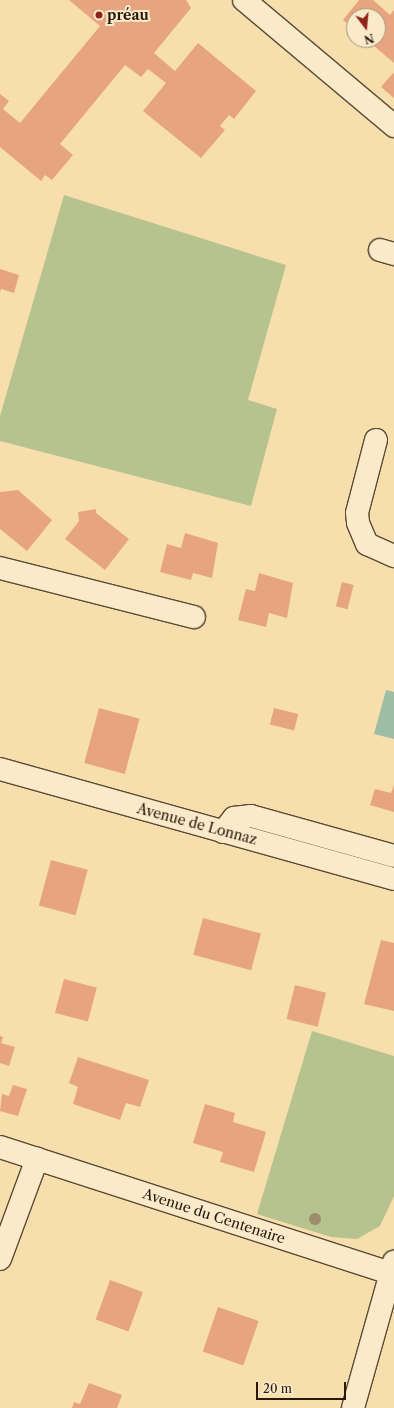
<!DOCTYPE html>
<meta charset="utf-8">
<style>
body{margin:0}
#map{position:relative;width:394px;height:1408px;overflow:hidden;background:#f6dfad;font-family:"Libre Caslon Text",serif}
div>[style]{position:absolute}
.green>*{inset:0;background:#b7c38e}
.water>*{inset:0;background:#9ebda5}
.building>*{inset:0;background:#e7a480;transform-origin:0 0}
.roads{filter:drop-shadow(1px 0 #5c4a35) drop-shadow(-1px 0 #5c4a35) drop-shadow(0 1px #5c4a35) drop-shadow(0 -1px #5c4a35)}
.minor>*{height:22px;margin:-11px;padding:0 11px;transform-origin:11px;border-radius:11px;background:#f9eaca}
.trees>*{width:12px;height:12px;margin:-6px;border-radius:50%;background:#9c8e6a}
.dots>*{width:11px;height:11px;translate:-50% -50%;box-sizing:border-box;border:2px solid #f9eaca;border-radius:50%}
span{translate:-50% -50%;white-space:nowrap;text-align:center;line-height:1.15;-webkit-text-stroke:4px #f9eaca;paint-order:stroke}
.poi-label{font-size:14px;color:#28190d;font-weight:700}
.left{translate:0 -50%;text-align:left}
.street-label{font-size:14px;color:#28190d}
.north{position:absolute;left:346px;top:8px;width:40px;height:40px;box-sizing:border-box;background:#f9eaca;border:1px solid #a5967e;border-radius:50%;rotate:164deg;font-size:11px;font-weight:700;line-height:16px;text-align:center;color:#28190d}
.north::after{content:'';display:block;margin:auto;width:14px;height:18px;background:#8f2418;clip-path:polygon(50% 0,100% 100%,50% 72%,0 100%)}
.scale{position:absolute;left:256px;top:1382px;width:90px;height:18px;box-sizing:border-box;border:2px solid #28190d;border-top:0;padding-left:5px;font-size:12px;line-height:14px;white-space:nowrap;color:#28190d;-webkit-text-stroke:3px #f9eaca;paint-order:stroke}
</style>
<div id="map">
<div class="green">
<i style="clip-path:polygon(64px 195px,286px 265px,248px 400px,277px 409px,251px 506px,0 441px,0 416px)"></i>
<i style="clip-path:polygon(312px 1031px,394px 1056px,394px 1196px,380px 1226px,357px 1239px,331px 1237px,257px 1214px)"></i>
</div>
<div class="water">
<i style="clip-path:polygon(386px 690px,394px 692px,394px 739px,374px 734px)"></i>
</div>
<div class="building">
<i style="clip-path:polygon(69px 0,186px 0,191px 8px,154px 53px,175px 71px,198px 43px,256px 91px,234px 119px,229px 115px,220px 126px,225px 130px,201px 158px,143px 111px,166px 83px,148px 69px,141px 77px,125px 65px,60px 144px,73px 155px,52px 180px,45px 175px,41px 181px,0 147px,0 94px,9px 101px,3px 109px,20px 123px,100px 26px)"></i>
<i style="clip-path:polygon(359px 0,373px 0,390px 15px,394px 10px,394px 63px,367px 40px,378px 40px,378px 16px,354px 16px,354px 29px,343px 20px)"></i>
<i style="clip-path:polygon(393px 73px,394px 74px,394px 98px,381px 87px)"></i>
<i style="clip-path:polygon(0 269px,19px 275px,14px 293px,1px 289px,0 293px)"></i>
<i style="clip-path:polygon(18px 490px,52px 520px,27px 551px,0 529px,0 492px)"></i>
<i style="clip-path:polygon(96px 509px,96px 513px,129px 539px,105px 570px,65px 539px,79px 521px,78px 512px)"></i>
<i style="clip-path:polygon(185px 533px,218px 543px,212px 578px,193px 573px,191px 580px,160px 572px,167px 544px,181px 548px)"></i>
<i style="clip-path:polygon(259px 573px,293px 583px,287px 618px,269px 613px,266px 627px,238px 620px,246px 589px,255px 591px)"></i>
<i style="left:342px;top:582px;width:12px;height:25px;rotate:14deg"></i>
<i style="left:99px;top:708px;width:42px;height:57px;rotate:15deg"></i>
<i style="left:274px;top:708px;width:25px;height:17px;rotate:14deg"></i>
<i style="clip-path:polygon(394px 785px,394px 812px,370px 805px,375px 789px,391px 793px)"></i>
<i style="left:51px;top:860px;width:38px;height:47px;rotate:15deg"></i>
<i style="left:203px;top:918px;width:60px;height:38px;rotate:15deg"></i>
<i style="clip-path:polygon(381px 940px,394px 943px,394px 1011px,364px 1004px)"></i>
<i style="left:64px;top:979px;width:34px;height:35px;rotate:15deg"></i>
<i style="left:295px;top:985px;width:32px;height:35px;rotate:14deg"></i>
<i style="clip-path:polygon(0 1036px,3px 1037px,1px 1043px,15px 1047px,9px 1066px,0 1063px)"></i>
<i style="clip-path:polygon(78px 1057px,149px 1080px,140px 1107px,126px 1103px,120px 1120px,73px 1104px,78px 1087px,69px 1083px)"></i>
<i style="clip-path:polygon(13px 1085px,27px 1089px,18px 1116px,0 1111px,2px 1094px,9px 1096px)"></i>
<i style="clip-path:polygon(205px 1104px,235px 1113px,233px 1122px,266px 1132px,254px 1172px,220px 1162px,223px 1152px,193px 1143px)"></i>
<i style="left:110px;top:1280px;width:35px;height:42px;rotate:20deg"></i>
<i style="left:218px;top:1307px;width:43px;height:47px;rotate:19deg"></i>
<i style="clip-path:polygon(89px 1383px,122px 1395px,117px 1408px,72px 1408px,74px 1402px,80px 1404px)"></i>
</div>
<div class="roads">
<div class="minor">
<i style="left:244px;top:0;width:196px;rotate:40deg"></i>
<i style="left:380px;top:250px;width:15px;rotate:16deg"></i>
<i style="left:376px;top:440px;width:75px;rotate:104.6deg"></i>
<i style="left:357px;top:513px;width:10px;rotate:84deg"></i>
<i style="left:358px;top:523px;width:23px;rotate:67deg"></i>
<i style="left:367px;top:544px;width:30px;rotate:24deg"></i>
<i style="left:0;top:568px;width:200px;rotate:14.2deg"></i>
<i style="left:0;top:769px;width:409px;rotate:15.6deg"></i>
<i style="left:223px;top:832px;width:18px;rotate:-52deg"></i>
<i style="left:234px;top:818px;width:17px;rotate:-7deg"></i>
<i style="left:251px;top:816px;width:148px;rotate:15.6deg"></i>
<i style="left:0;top:1147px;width:410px;rotate:17.9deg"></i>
<i style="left:0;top:1259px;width:107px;rotate:-69.7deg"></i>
<i style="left:353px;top:1408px;width:152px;rotate:-74.3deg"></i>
</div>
</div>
<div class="trees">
<i style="left:315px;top:1219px"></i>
</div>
<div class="dots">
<i style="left:99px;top:15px;background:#8f2418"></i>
</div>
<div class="poi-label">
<span class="left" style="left:107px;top:15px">préau</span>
</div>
<div class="street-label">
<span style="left:197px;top:824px;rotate:15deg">Avenue de Lonnaz</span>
<span style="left:214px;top:1216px;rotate:18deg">Avenue du Centenaire</span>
</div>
<div class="north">N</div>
<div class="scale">20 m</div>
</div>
